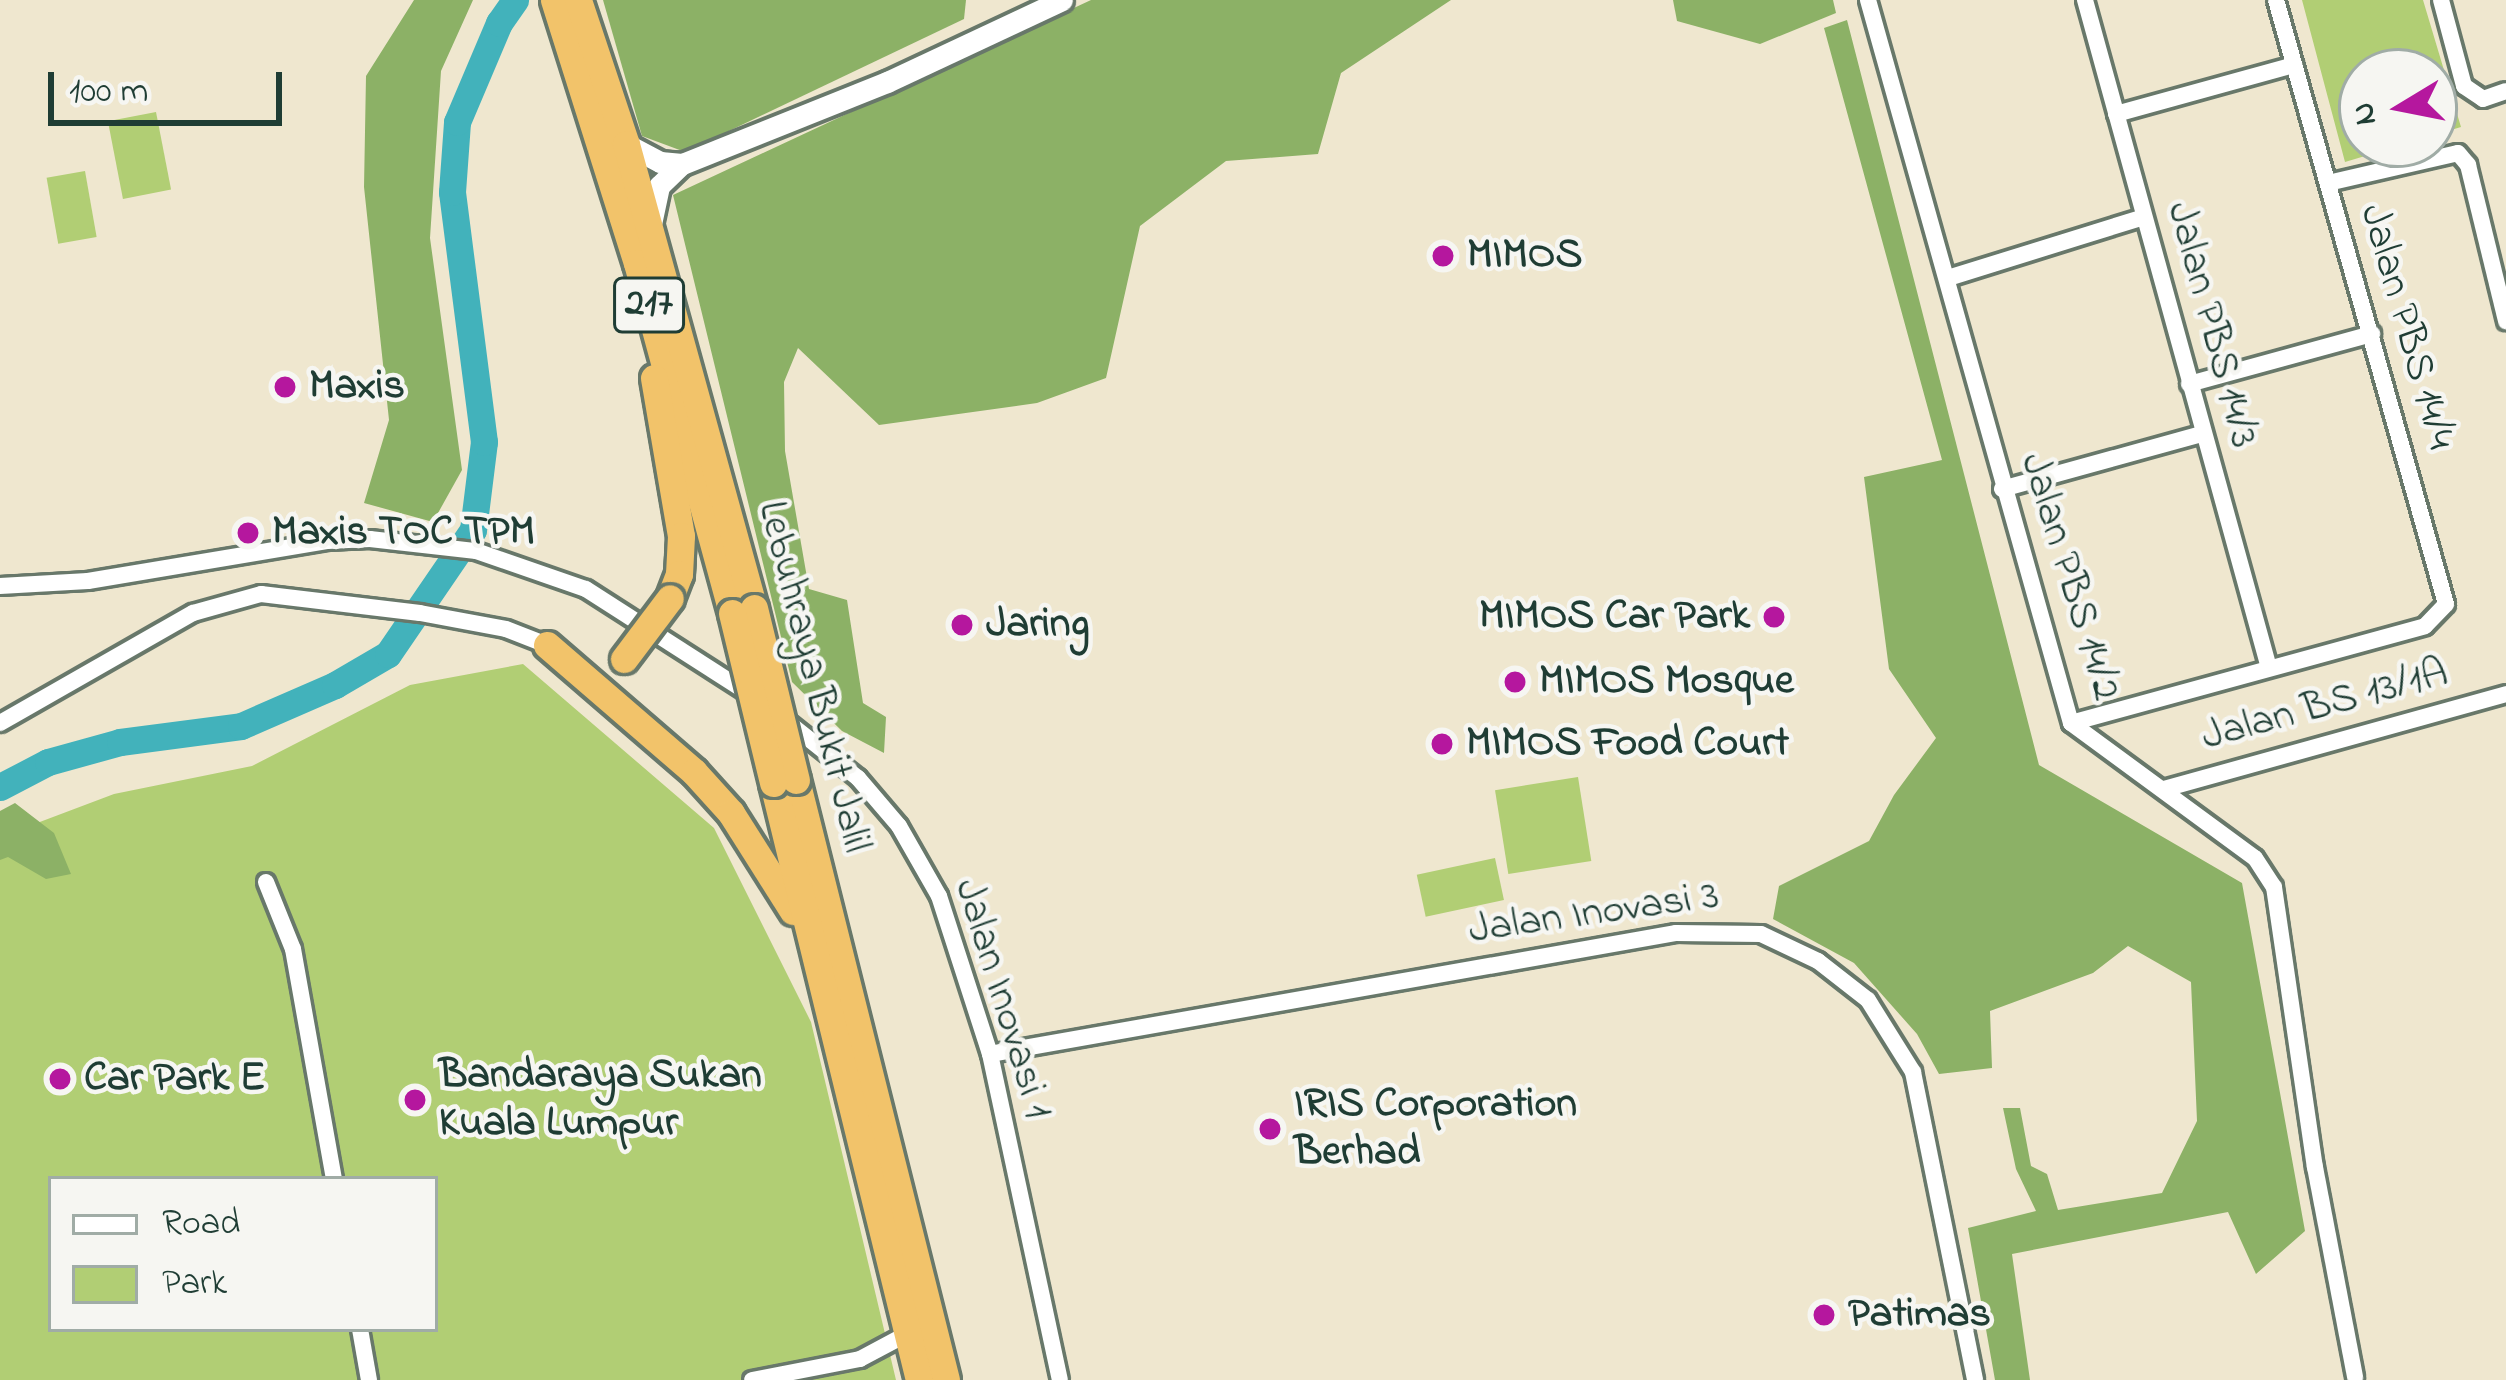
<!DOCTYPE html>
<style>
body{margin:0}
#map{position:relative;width:2506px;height:1380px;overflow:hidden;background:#efe7cf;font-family:"Indie Flower",sans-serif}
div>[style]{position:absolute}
.green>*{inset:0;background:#b1ce74;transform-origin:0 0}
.forest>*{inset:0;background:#8cb166}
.river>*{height:27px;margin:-13.5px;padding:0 13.5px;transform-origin:13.5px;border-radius:13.5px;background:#42b2bb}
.roads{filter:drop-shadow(3px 0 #68786a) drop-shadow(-3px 0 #68786a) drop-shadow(0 3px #68786a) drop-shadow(0 -3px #68786a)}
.minor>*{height:16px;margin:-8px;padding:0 8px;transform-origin:8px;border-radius:8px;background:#fff}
.tertiary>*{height:21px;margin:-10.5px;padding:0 10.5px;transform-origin:10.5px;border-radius:10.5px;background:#fff}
.trunk>*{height:27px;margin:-13.5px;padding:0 13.5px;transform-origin:13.5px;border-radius:13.5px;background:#f2c36a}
.bridges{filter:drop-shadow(3px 0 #68786a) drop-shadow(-3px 0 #68786a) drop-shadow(0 3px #68786a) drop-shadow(0 -3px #68786a)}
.trunk-bridge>*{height:27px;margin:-13.5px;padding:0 13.5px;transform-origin:13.5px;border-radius:13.5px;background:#f2c36a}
.dots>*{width:33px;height:33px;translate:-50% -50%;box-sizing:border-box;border:6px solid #f6f6f2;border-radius:50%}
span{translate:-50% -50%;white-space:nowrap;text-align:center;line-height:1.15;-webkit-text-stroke:9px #f6f6f2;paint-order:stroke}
.shield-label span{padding:3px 9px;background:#f6f6f2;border:3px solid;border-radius:9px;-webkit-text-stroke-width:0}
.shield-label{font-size:39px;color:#1f3d34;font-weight:700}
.poi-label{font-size:42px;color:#1f3d34;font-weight:700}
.left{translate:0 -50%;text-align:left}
.right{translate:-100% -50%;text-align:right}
.street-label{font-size:42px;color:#1f3d34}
.legend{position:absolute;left:48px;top:1176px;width:390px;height:156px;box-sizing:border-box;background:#f6f6f2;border:3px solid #a0aca6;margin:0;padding:15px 21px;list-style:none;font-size:36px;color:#1f3d34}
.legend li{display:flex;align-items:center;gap:24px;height:60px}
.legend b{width:60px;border:3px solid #a0aca6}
.north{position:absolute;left:2338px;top:48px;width:120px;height:120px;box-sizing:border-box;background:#f6f6f2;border:3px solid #a0aca6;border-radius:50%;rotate:260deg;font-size:33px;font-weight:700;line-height:48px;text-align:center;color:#1f3d34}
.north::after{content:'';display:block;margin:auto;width:42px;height:54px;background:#b5179e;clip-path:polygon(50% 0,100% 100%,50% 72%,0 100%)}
.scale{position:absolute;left:48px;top:72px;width:234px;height:54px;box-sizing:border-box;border:6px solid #1f3d34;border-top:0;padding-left:15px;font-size:36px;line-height:42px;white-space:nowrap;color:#1f3d34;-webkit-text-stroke:9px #f6f6f2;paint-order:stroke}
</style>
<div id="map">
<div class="green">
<i style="clip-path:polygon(2302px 0,2423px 0,2461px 127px,2434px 135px,2434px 72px,2362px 72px,2362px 144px,2405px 144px,2345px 162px)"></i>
<i style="left:156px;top:112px;width:79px;height:49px;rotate:79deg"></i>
<i style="left:85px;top:171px;width:67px;height:39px;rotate:80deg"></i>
<i style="clip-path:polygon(evenodd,523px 664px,714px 828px,811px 1022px,896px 1380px,0 1380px,0 837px,114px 794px,252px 766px,410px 685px,523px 664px,51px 1179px,435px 1179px,435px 1329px,51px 1329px,51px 1179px)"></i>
<i style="left:1578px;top:777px;width:85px;height:84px;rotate:81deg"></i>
<i style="left:1495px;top:858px;width:43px;height:80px;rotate:78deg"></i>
</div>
<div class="forest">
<i style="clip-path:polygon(414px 0,473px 0,441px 71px,430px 238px,462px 470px,433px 522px,364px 503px,389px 420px,364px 187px,366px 76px)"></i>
<i style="clip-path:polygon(603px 0,966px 0,964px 19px,685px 152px,642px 136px)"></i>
<i style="clip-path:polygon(1091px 0,1451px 0,1341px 73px,1318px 154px,1226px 161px,1140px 226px,1106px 378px,1037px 403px,879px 425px,798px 348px,784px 382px,785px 451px,809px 589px,847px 600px,863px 703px,886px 717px,884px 753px,842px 731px,792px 682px,673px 195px)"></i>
<i style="clip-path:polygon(1673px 0,1833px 0,1836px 13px,1760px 44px,1677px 21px)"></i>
<i style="clip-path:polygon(1847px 20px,2039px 765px,2242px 883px,2305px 1231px,2256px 1274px,2228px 1212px,2012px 1254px,2030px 1380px,1995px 1380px,1968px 1228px,2036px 1211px,2016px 1169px,2003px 1108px,2020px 1108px,2031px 1166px,2047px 1174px,2058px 1210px,2162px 1193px,2197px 1121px,2191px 982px,2128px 946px,2093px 973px,1990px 1011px,1992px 1068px,1939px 1074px,1917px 1034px,1854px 963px,1773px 919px,1779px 886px,1869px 841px,1894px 795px,1936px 738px,1889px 669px,1864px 477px,1942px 460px,1824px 28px)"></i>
<i style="clip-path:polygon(15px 803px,54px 833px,71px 874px,46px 879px,8px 857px,0 860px,0 811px)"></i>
</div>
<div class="river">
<i style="left:0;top:787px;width:54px;rotate:-27.5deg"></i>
<i style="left:48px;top:762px;width:75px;rotate:-15.5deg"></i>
<i style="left:120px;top:742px;width:122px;rotate:-7.5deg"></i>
<i style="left:241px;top:726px;width:103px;rotate:-23.6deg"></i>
<i style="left:335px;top:685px;width:61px;rotate:-30.3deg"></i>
<i style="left:388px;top:654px;width:150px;rotate:-55.6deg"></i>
<i style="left:473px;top:530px;width:89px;rotate:-82.9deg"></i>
<i style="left:484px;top:442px;width:252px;rotate:-97.3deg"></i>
<i style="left:452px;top:192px;width:70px;rotate:-85.9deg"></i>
<i style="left:457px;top:122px;width:108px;rotate:-67deg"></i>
<i style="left:499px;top:23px;width:28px;rotate:-55deg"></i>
</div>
<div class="roads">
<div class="minor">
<i style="left:1868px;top:0;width:751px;rotate:74.32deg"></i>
<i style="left:2071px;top:723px;width:228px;rotate:36.3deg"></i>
<i style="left:2255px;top:858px;width:35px;rotate:57deg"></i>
<i style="left:2274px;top:887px;width:283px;rotate:81.7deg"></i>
<i style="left:2315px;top:1167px;width:214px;rotate:79.2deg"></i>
<i style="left:2085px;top:0;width:693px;rotate:74.6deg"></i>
<i style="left:2441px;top:0;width:89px;rotate:75deg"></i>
<i style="left:2464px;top:86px;width:23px;rotate:34deg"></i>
<i style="left:2483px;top:99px;width:24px;rotate:-19deg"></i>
<i style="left:2116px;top:114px;width:185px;rotate:-15.4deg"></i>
<i style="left:2328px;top:183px;width:133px;rotate:-13deg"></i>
<i style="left:2458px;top:153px;width:16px;rotate:50deg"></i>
<i style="left:2468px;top:165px;width:161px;rotate:76.3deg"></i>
<i style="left:1948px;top:278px;width:205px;rotate:-17.3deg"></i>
<i style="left:2189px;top:384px;width:190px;rotate:-15.3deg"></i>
<i style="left:2002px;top:489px;width:207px;rotate:-15.4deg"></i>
<i style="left:0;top:586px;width:88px;rotate:-3.3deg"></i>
<i style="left:88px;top:581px;width:242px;rotate:-9.5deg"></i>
<i style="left:327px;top:541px;width:43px;rotate:-2.7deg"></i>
<i style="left:370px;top:539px;width:107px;rotate:6.5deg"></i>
<i style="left:476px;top:551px;width:116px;rotate:19.1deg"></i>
<i style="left:586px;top:589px;width:200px;rotate:32.7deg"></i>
<i style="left:780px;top:716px;width:100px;rotate:38.5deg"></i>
<i style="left:858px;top:778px;width:63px;rotate:49.5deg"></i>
<i style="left:899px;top:826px;width:81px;rotate:60.3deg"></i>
<i style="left:939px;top:896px;width:166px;rotate:72.1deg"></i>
<i style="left:990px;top:1054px;width:333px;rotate:77.9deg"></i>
<i style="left:0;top:723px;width:222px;rotate:-29.7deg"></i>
<i style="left:193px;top:613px;width:71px;rotate:-15.6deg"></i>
<i style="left:261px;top:594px;width:160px;rotate:6.8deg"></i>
<i style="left:420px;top:613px;width:87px;rotate:10.5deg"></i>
<i style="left:506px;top:629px;width:44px;rotate:21.3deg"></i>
<i style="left:2071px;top:723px;width:367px;rotate:-15.3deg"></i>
<i style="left:2425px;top:626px;width:30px;rotate:-46deg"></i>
<i style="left:2446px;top:604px;width:627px;rotate:-105.72deg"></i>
<i style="left:2164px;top:789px;width:355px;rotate:-15.5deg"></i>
<i style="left:266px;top:882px;width:72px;rotate:68.1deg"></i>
<i style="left:293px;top:949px;width:234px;rotate:79.9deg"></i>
<i style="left:990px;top:1054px;width:697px;rotate:-10deg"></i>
<i style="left:1676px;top:933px;width:85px;rotate:0.7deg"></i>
<i style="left:1761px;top:934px;width:63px;rotate:25.3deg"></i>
<i style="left:1818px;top:961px;width:63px;rotate:38deg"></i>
<i style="left:1868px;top:1000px;width:85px;rotate:58deg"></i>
<i style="left:1913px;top:1072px;width:314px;rotate:78.6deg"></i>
<i style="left:360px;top:1329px;width:52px;rotate:80deg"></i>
<i style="left:752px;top:1380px;width:110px;rotate:-11deg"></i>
<i style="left:860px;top:1359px;width:55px;rotate:-28deg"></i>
</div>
<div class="tertiary">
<i style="left:626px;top:144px;width:38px;rotate:28deg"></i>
<i style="left:660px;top:162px;width:22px;rotate:5deg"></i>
<i style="left:651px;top:224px;width:39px;rotate:-78deg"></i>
<i style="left:659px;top:186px;width:32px;rotate:-44deg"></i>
<i style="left:682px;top:164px;width:221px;rotate:-21.8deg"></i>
<i style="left:887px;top:82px;width:193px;rotate:-25.1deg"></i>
</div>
<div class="trunk">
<i style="left:554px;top:0;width:276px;rotate:72.5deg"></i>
<i style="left:637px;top:263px;width:363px;rotate:74.8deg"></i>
<i style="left:578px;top:0;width:152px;rotate:71.6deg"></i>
<i style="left:626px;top:144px;width:481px;rotate:74.6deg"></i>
<i style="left:654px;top:378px;width:160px;rotate:80.3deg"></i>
<i style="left:681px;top:536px;width:38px;rotate:93deg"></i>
<i style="left:679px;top:574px;width:26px;rotate:111deg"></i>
<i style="left:547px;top:645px;width:194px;rotate:40.8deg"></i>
<i style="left:694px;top:772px;width:55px;rotate:47.9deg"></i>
<i style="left:731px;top:813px;width:116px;rotate:57.7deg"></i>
<i style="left:796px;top:780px;width:618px;rotate:75.96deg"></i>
<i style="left:773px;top:783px;width:615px;rotate:76.26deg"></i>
</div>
</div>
<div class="bridges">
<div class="trunk-bridge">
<i style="left:754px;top:608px;width:177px;rotate:76.3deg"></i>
<i style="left:732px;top:613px;width:175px;rotate:76.4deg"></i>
<i style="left:624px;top:659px;width:76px;rotate:-53deg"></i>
</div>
</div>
<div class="dots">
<i style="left:1443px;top:256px;background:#b5179e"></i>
<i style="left:285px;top:387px;background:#b5179e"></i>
<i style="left:248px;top:533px;background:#b5179e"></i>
<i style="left:1774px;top:617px;background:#b5179e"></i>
<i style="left:962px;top:625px;background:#b5179e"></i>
<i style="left:1515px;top:682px;background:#b5179e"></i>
<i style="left:1442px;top:744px;background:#b5179e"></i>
<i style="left:60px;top:1079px;background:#b5179e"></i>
<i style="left:415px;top:1100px;background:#b5179e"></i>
<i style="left:1270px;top:1129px;background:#b5179e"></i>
<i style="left:1824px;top:1315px;background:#b5179e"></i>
</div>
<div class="shield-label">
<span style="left:649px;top:305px">217</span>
</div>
<div class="poi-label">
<span class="left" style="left:1467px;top:256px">MIMOS</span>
<span class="left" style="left:309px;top:387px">Maxis</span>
<span class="left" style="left:272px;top:533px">Maxis TOC TPM</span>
<span class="right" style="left:1750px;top:617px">MIMOS Car Park</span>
<span class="left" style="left:986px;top:625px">Jaring</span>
<span class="left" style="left:1539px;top:682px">MIMOS Mosque</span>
<span class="left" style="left:1466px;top:744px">MIMOS Food Court</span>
<span class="left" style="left:439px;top:1100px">Bandaraya Sukan<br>Kuala Lumpur</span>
<span class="left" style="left:84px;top:1079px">Car Park E</span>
<span class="left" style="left:1294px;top:1129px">IRIS Corporation<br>Berhad</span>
<span class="left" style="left:1848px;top:1315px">Patimas</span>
</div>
<div class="street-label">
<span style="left:2211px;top:325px;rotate:75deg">Jalan PBS 14/3</span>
<span style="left:2406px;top:327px;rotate:74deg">Jalan PBS 14/4</span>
<span style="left:2069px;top:577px;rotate:73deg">Jalan PBS 14/2</span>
<span style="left:813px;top:677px;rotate:76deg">Lebuhraya Bukit Jalil</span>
<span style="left:2325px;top:706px;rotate:-15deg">Jalan BS 13/1A</span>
<span style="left:1594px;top:914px;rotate:-8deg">Jalan Inovasi 3</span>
<span style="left:1002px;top:999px;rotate:73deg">Jalan Inovasi 1</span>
</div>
<ul class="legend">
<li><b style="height:15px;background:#fff"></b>Road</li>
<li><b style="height:33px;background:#b1ce74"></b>Park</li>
</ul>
<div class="north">N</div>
<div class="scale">100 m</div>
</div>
